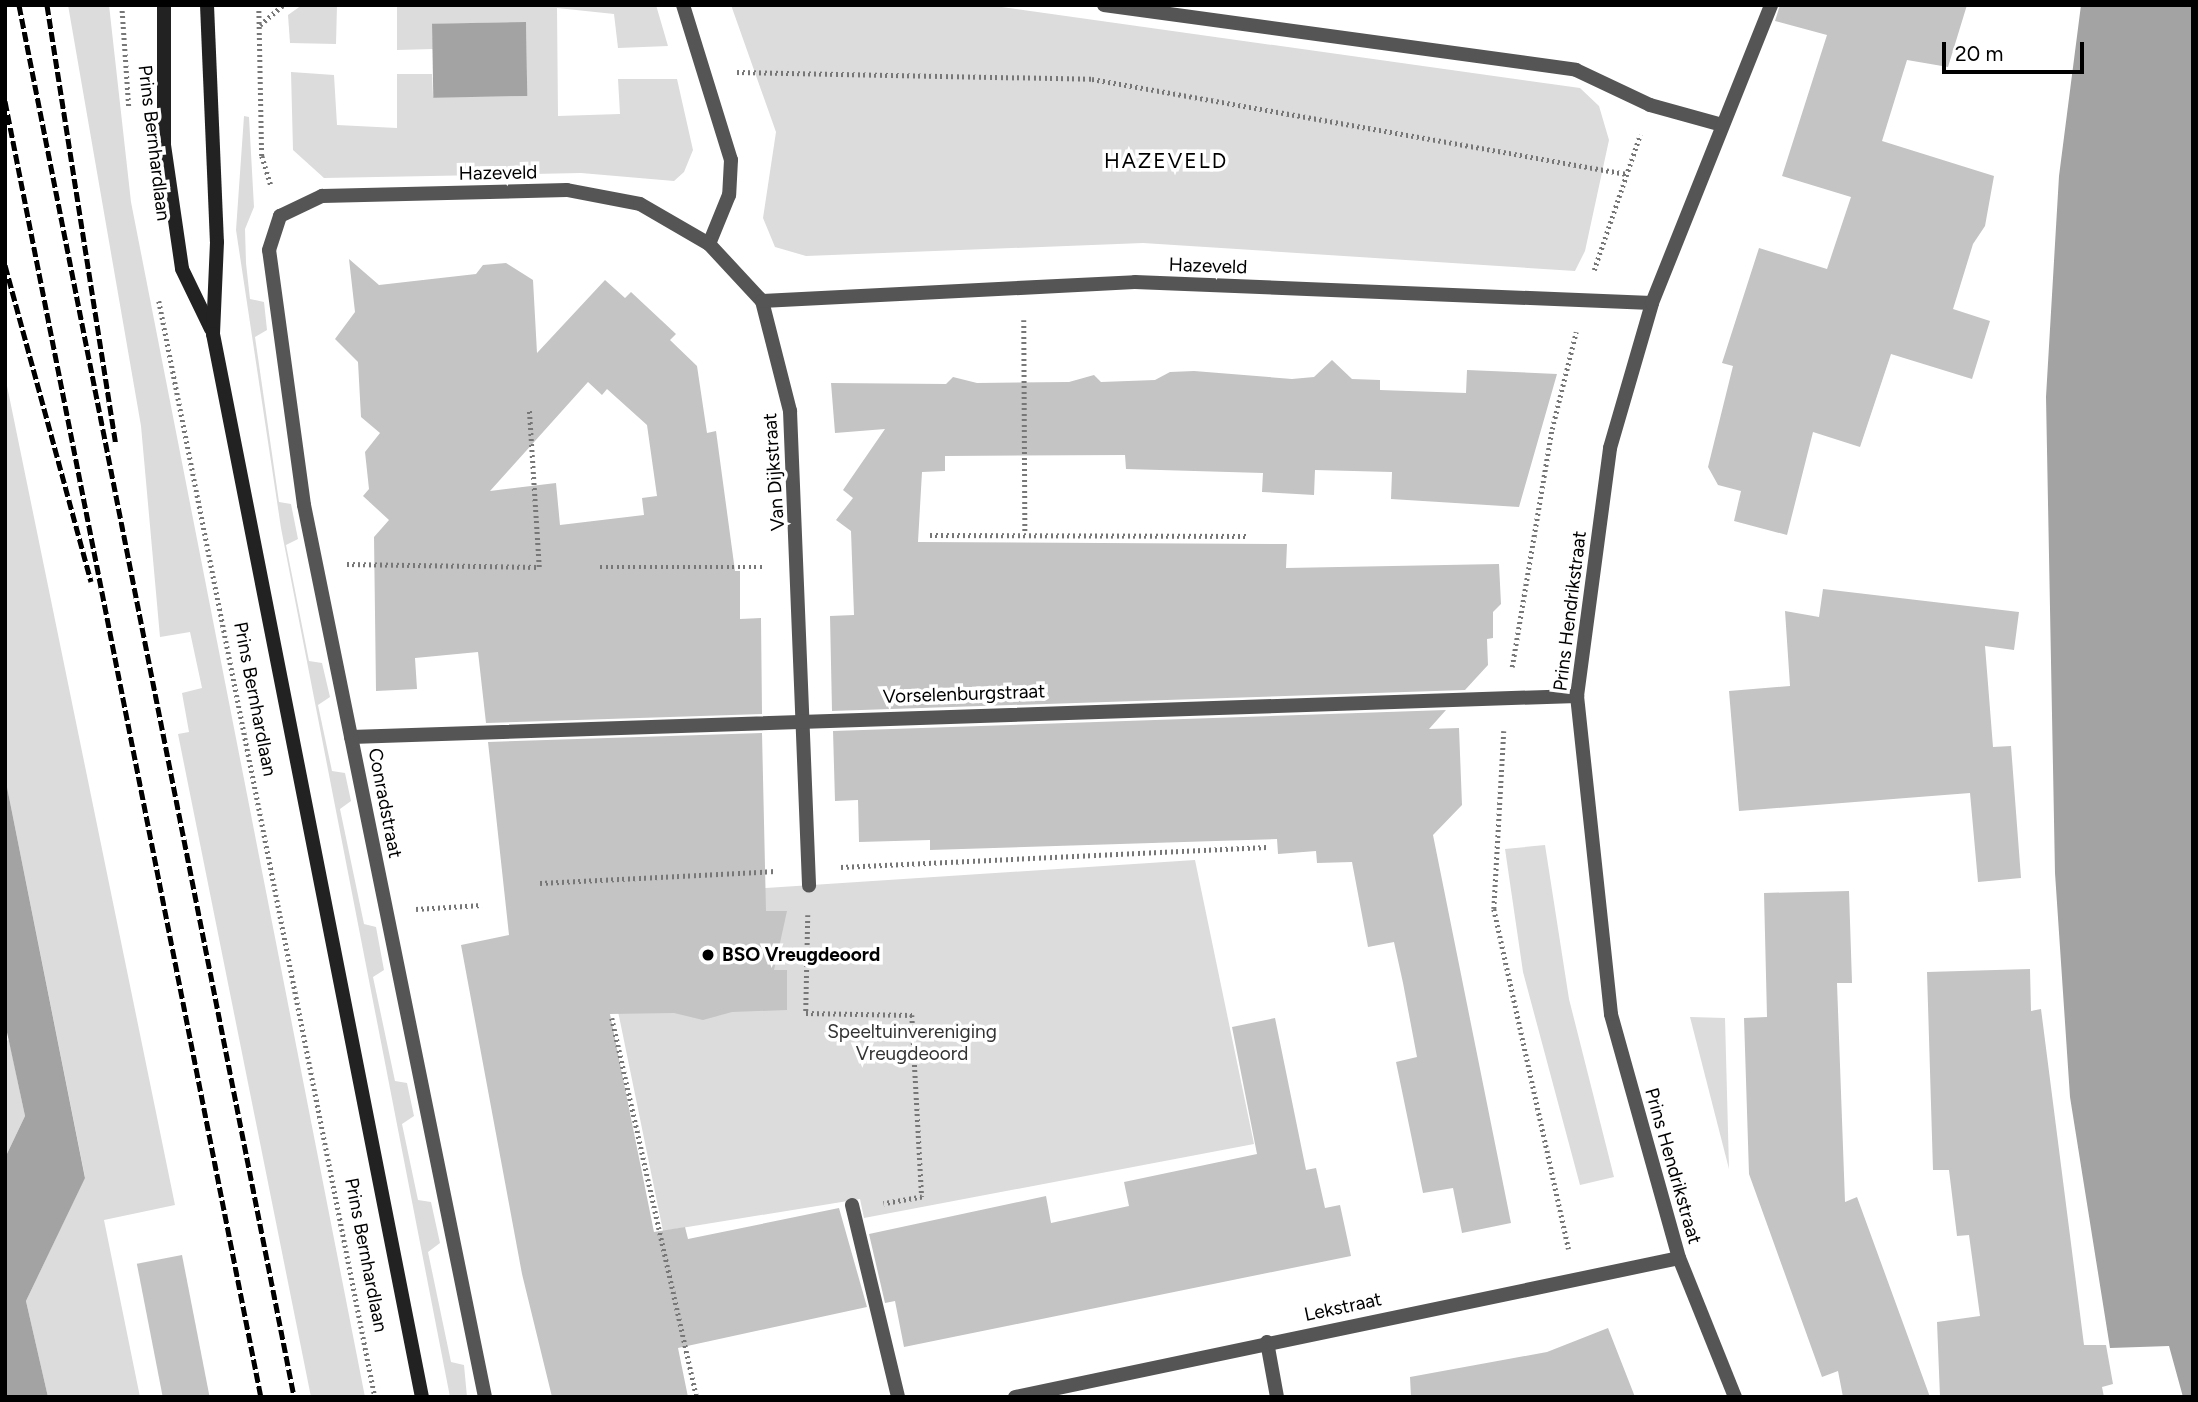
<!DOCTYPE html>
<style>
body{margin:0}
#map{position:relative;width:2198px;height:1402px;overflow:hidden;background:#fff;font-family:Figtree,sans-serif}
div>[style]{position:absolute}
.green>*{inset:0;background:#dcdcdc}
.water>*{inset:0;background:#a3a3a3;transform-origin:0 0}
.building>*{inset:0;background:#c4c4c4;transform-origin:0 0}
.path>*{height:4.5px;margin-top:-2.25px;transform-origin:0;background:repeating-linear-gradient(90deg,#777 0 2px,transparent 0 5.5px)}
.minor>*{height:14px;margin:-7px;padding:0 7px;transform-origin:7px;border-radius:7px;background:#555}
.secondary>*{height:14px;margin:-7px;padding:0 7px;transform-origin:7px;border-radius:7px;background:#222}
.rail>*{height:5px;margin-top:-2.5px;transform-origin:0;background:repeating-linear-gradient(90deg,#000 0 10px,transparent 0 13.5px)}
.dots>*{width:19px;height:19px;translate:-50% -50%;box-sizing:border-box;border:4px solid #fff;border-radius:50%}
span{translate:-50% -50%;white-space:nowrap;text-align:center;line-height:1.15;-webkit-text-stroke:7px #fff;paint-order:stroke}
.street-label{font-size:19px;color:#000}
.poi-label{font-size:19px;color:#000;font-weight:700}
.left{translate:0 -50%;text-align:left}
.park-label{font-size:19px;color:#333}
.neighbourhood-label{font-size:21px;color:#000;letter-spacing:2px}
.frame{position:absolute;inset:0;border:7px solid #000;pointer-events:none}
.scale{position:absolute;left:1942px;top:42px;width:142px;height:32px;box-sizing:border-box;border:4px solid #000;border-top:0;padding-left:9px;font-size:21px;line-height:24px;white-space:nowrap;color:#000;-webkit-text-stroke:5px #fff;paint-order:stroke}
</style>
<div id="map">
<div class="green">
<i style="clip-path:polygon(68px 5px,109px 5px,131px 202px,365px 1397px,311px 1397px,178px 734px,189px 732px,182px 693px,202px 688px,190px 632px,160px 637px,141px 426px)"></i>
<i style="clip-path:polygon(302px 5px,337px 5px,336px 44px,290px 43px,288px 15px)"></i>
<i style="clip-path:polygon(397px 5px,656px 5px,668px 46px,618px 48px,614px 14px,557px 8px,558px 116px,620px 114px,618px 79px,677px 79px,693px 150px,684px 172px,674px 181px,581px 173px,324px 178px,293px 150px,291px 72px,334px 75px,337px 125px,397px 128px,397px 74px,432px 74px,433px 97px,527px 96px,526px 22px,432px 24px,433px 49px,397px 50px)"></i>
<i style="clip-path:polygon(731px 5px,987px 5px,1580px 88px,1599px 106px,1609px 140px,1585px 251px,1575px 271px,1143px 243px,806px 256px,775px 247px,763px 218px,776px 132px)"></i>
<i style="clip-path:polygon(244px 116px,249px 117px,254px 207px,245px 229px,246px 263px,250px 299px,264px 302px,267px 330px,255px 337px,279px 502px,291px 504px,298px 539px,286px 545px,309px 661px,322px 663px,330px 697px,318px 705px,332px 771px,345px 773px,351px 801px,340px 809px,364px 924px,376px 927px,384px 970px,373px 977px,395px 1081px,407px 1083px,414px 1116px,402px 1124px,418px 1200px,431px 1202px,440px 1243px,428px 1252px,451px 1362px,464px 1365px,467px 1397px,450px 1397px,281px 528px,236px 230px)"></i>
<i style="clip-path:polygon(5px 376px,175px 1205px,104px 1220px,140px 1397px,48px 1397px,26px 1301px,85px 1177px,5px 777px)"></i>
<i style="clip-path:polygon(1545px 845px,1569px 999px,1614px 1177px,1580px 1185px,1523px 972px,1505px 849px)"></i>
<i style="clip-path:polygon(1195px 860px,1254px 1144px,864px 1218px,860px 1199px,663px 1231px,595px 899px)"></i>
<i style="clip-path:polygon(1690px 1017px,1725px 1018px,1729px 1169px)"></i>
<i style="clip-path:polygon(9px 1040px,25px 1116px,5px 1158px,5px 1041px)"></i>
</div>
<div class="water">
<i style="clip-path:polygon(2081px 5px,2193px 5px,2193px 1397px,2183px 1397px,2169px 1346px,2110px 1348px,2070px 1097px,2055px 873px,2046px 397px,2059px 176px)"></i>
<i style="left:526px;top:22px;width:74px;height:94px;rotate:89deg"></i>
<i style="clip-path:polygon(5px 777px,85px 1178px,26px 1301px,48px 1397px,5px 1397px,5px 1158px,25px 1116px,5px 1023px)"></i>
</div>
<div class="building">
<i style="clip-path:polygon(1780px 5px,1967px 5px,1948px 67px,1907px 60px,1882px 141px,1994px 176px,1985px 226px,1973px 244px,1953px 309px,1990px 321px,1972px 379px,1891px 354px,1860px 447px,1813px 432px,1787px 535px,1734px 521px,1741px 491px,1718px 485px,1708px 467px,1733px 366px,1722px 363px,1759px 248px,1827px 269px,1851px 197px,1782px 176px,1827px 35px,1775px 21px)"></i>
<i style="clip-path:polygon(evenodd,349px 259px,379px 285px,476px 274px,483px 265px,506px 263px,533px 280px,537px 353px,605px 280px,625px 298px,631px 292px,676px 334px,670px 340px,697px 366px,707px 433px,716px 431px,735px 571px,740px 571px,740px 619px,761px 618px,762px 714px,486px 723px,478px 652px,415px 658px,417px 689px,376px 691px,374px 537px,389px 520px,363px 496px,369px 489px,365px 452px,380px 433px,361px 417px,358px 362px,335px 339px,355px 312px,349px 259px,588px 382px,602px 395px,607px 389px,647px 425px,657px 496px,642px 498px,644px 515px,560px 525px,556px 483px,490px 491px,588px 382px)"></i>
<i style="clip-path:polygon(1332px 360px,1352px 379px,1380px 380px,1380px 390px,1466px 393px,1467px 370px,1557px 374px,1519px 507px,1391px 499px,1392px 472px,1315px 470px,1314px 495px,1262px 492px,1263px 473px,1126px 469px,1125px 455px,945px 456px,945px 471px,922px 472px,918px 542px,1287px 544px,1286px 568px,1499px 564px,1501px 604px,1493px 612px,1493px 638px,1487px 639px,1488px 665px,1465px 690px,832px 711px,830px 616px,854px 615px,851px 531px,836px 520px,853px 498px,843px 490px,885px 429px,835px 433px,831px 383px,946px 384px,953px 377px,977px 383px,1069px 382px,1094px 375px,1101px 382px,1155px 380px,1170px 372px,1194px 371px,1292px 379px,1314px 377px)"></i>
<i style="clip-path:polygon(1823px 589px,2019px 612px,2014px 650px,1985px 646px,1993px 747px,2011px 746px,2021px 878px,1978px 882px,1970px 793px,1739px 811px,1729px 691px,1790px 686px,1785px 611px,1819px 617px)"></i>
<i style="clip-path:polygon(1446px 710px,1429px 729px,1459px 728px,1462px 805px,1433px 835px,1511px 1223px,1462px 1233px,1453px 1188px,1423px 1193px,1396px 1062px,1417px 1057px,1403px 983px,1394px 942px,1368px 947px,1352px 862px,1317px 863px,1316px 851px,1278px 854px,1277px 839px,930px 850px,930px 840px,859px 842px,858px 800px,835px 801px,833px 731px)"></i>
<i style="clip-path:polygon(762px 733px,766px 911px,787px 911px,774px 970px,787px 970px,787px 1010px,732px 1012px,703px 1020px,674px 1013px,610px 1014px,654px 1232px,685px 1227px,688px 1239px,839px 1208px,867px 1307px,678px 1348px,688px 1397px,552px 1397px,522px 1274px,461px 945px,509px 935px,488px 742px)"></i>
<i style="clip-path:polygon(1849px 891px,1852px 983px,1837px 983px,1845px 1202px,1857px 1197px,1930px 1397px,1843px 1397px,1838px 1371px,1822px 1377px,1749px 1174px,1744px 1018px,1767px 1017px,1764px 893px)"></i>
<i style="clip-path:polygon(2030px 969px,2031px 1011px,2041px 1009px,2084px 1345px,2106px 1345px,2113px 1384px,2102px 1387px,2104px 1397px,1940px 1397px,1937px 1322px,1980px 1316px,1969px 1235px,1957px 1236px,1949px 1170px,1933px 1170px,1927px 972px)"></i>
<i style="clip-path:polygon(1275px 1018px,1306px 1170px,1316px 1168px,1325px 1208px,1340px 1205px,1351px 1256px,904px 1347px,895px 1301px,885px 1303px,869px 1234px,1046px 1196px,1051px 1223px,1129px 1206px,1124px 1182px,1257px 1154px,1232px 1027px)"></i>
<i style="left:182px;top:1255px;width:145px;height:46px;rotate:79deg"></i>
<i style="clip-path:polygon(1608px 1328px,1635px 1397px,1411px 1397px,1410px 1377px,1547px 1352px)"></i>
</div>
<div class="path">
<i style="left:122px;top:5px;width:104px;rotate:86.1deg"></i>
<i style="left:259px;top:5px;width:151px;rotate:88.9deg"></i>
<i style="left:262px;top:156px;width:30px;rotate:73deg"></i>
<i style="left:260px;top:25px;width:30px;rotate:-41deg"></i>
<i style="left:737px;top:72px;width:355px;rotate:1.1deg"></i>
<i style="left:1092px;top:79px;width:543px;rotate:10.07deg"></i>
<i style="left:1594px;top:270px;width:143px;rotate:-71.2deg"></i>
<i style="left:159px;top:301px;width:1117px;rotate:78.85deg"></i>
<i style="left:1024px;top:320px;width:214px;rotate:89.7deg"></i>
<i style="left:930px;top:535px;width:317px;rotate:0.2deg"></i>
<i style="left:347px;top:564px;width:192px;rotate:0.9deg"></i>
<i style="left:539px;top:567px;width:158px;rotate:-93.6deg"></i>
<i style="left:600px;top:567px;width:164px"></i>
<i style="left:1512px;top:667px;width:241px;rotate:-80.5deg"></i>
<i style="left:1552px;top:429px;width:100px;rotate:-76.1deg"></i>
<i style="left:1504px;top:731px;width:178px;rotate:93.2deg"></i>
<i style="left:1494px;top:909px;width:348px;rotate:77.6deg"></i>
<i style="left:841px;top:867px;width:426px;rotate:-2.7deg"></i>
<i style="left:540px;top:883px;width:236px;rotate:-2.9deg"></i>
<i style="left:416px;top:909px;width:66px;rotate:-3.5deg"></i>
<i style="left:808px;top:915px;width:98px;rotate:91.2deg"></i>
<i style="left:806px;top:1013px;width:106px;rotate:1.1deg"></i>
<i style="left:912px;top:1015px;width:182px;rotate:86.9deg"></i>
<i style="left:922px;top:1197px;width:39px;rotate:170deg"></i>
<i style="left:612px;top:1018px;width:388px;rotate:77.4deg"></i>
</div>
<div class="minor">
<i style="left:683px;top:5px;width:162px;rotate:72.8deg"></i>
<i style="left:731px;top:160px;width:35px;rotate:93deg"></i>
<i style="left:729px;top:195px;width:53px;rotate:112.2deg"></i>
<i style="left:709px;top:244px;width:78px;rotate:47.1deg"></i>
<i style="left:762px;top:301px;width:114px;rotate:75.7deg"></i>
<i style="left:790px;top:411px;width:475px;rotate:87.7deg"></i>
<i style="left:1104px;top:5px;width:476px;rotate:7.8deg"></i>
<i style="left:1576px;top:70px;width:82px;rotate:25.3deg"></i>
<i style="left:1650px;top:105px;width:75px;rotate:15.5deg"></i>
<i style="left:762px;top:301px;width:373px;rotate:-2.9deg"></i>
<i style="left:1135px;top:282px;width:517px;rotate:2.33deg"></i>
<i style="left:351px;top:737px;width:1227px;rotate:-1.92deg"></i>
<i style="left:852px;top:1205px;width:197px;rotate:76.5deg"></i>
<i style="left:1267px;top:1342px;width:56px;rotate:79.7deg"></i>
<i style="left:485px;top:1397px;width:910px;rotate:-101.47deg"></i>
<i style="left:304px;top:505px;width:257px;rotate:-97.8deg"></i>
<i style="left:269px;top:250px;width:36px;rotate:-72deg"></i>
<i style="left:280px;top:216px;width:47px;rotate:-25.5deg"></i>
<i style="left:322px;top:196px;width:245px;rotate:-1.4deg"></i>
<i style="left:567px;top:190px;width:74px;rotate:10.9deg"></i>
<i style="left:640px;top:204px;width:80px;rotate:30.1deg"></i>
<i style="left:1015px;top:1397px;width:678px;rotate:-11.82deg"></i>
<i style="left:1735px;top:1397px;width:150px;rotate:-111.9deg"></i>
<i style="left:1679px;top:1258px;width:253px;rotate:-105.6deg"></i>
<i style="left:1611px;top:1014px;width:320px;rotate:-96.1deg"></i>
<i style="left:1577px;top:696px;width:250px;rotate:-82.4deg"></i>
<i style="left:1610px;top:448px;width:151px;rotate:-73.8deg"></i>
<i style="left:1652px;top:303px;width:321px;rotate:-68.2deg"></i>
</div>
<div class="secondary">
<i style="left:164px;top:5px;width:140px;rotate:90deg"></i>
<i style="left:164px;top:145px;width:125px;rotate:81.7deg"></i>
<i style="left:182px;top:269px;width:67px;rotate:64.2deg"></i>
<i style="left:207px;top:5px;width:237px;rotate:87.6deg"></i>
<i style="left:217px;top:242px;width:92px;rotate:92.5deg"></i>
<i style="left:213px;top:334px;width:1083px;rotate:78.88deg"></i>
</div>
<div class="rail">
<i style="left:19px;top:5px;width:1419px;rotate:78.82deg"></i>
<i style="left:47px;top:5px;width:445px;rotate:81.1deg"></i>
<i style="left:5px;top:101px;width:1321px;rotate:78.83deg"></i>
<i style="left:5px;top:265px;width:328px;rotate:74.8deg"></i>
</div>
<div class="dots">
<i style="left:708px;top:955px;background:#000"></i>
</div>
<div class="street-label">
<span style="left:154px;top:143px;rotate:83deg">Prins Bernhardlaan</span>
<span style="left:498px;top:173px;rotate:-1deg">Hazeveld</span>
<span style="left:1208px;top:266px;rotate:2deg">Hazeveld</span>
<span style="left:774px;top:472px;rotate:-94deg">Van Dijkstraat</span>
<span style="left:1570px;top:611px;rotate:-83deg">Prins Hendrikstraat</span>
<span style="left:964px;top:694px;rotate:-2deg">Vorselenburgstraat</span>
<span style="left:255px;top:699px;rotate:79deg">Prins Bernhardlaan</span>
<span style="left:385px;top:803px;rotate:79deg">Conradstraat</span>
<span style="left:1673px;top:1166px;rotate:74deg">Prins Hendrikstraat</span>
<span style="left:366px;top:1255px;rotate:79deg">Prins Bernhardlaan</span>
<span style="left:1343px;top:1307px;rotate:-12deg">Lekstraat</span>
</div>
<div class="poi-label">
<span class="left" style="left:722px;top:955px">BSO Vreugdeoord</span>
</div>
<div class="park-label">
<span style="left:912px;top:1043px">Speeltuinvereniging<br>Vreugdeoord</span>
</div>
<div class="neighbourhood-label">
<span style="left:1166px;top:161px">HAZEVELD</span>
</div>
<div class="frame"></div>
<div class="scale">20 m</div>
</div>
